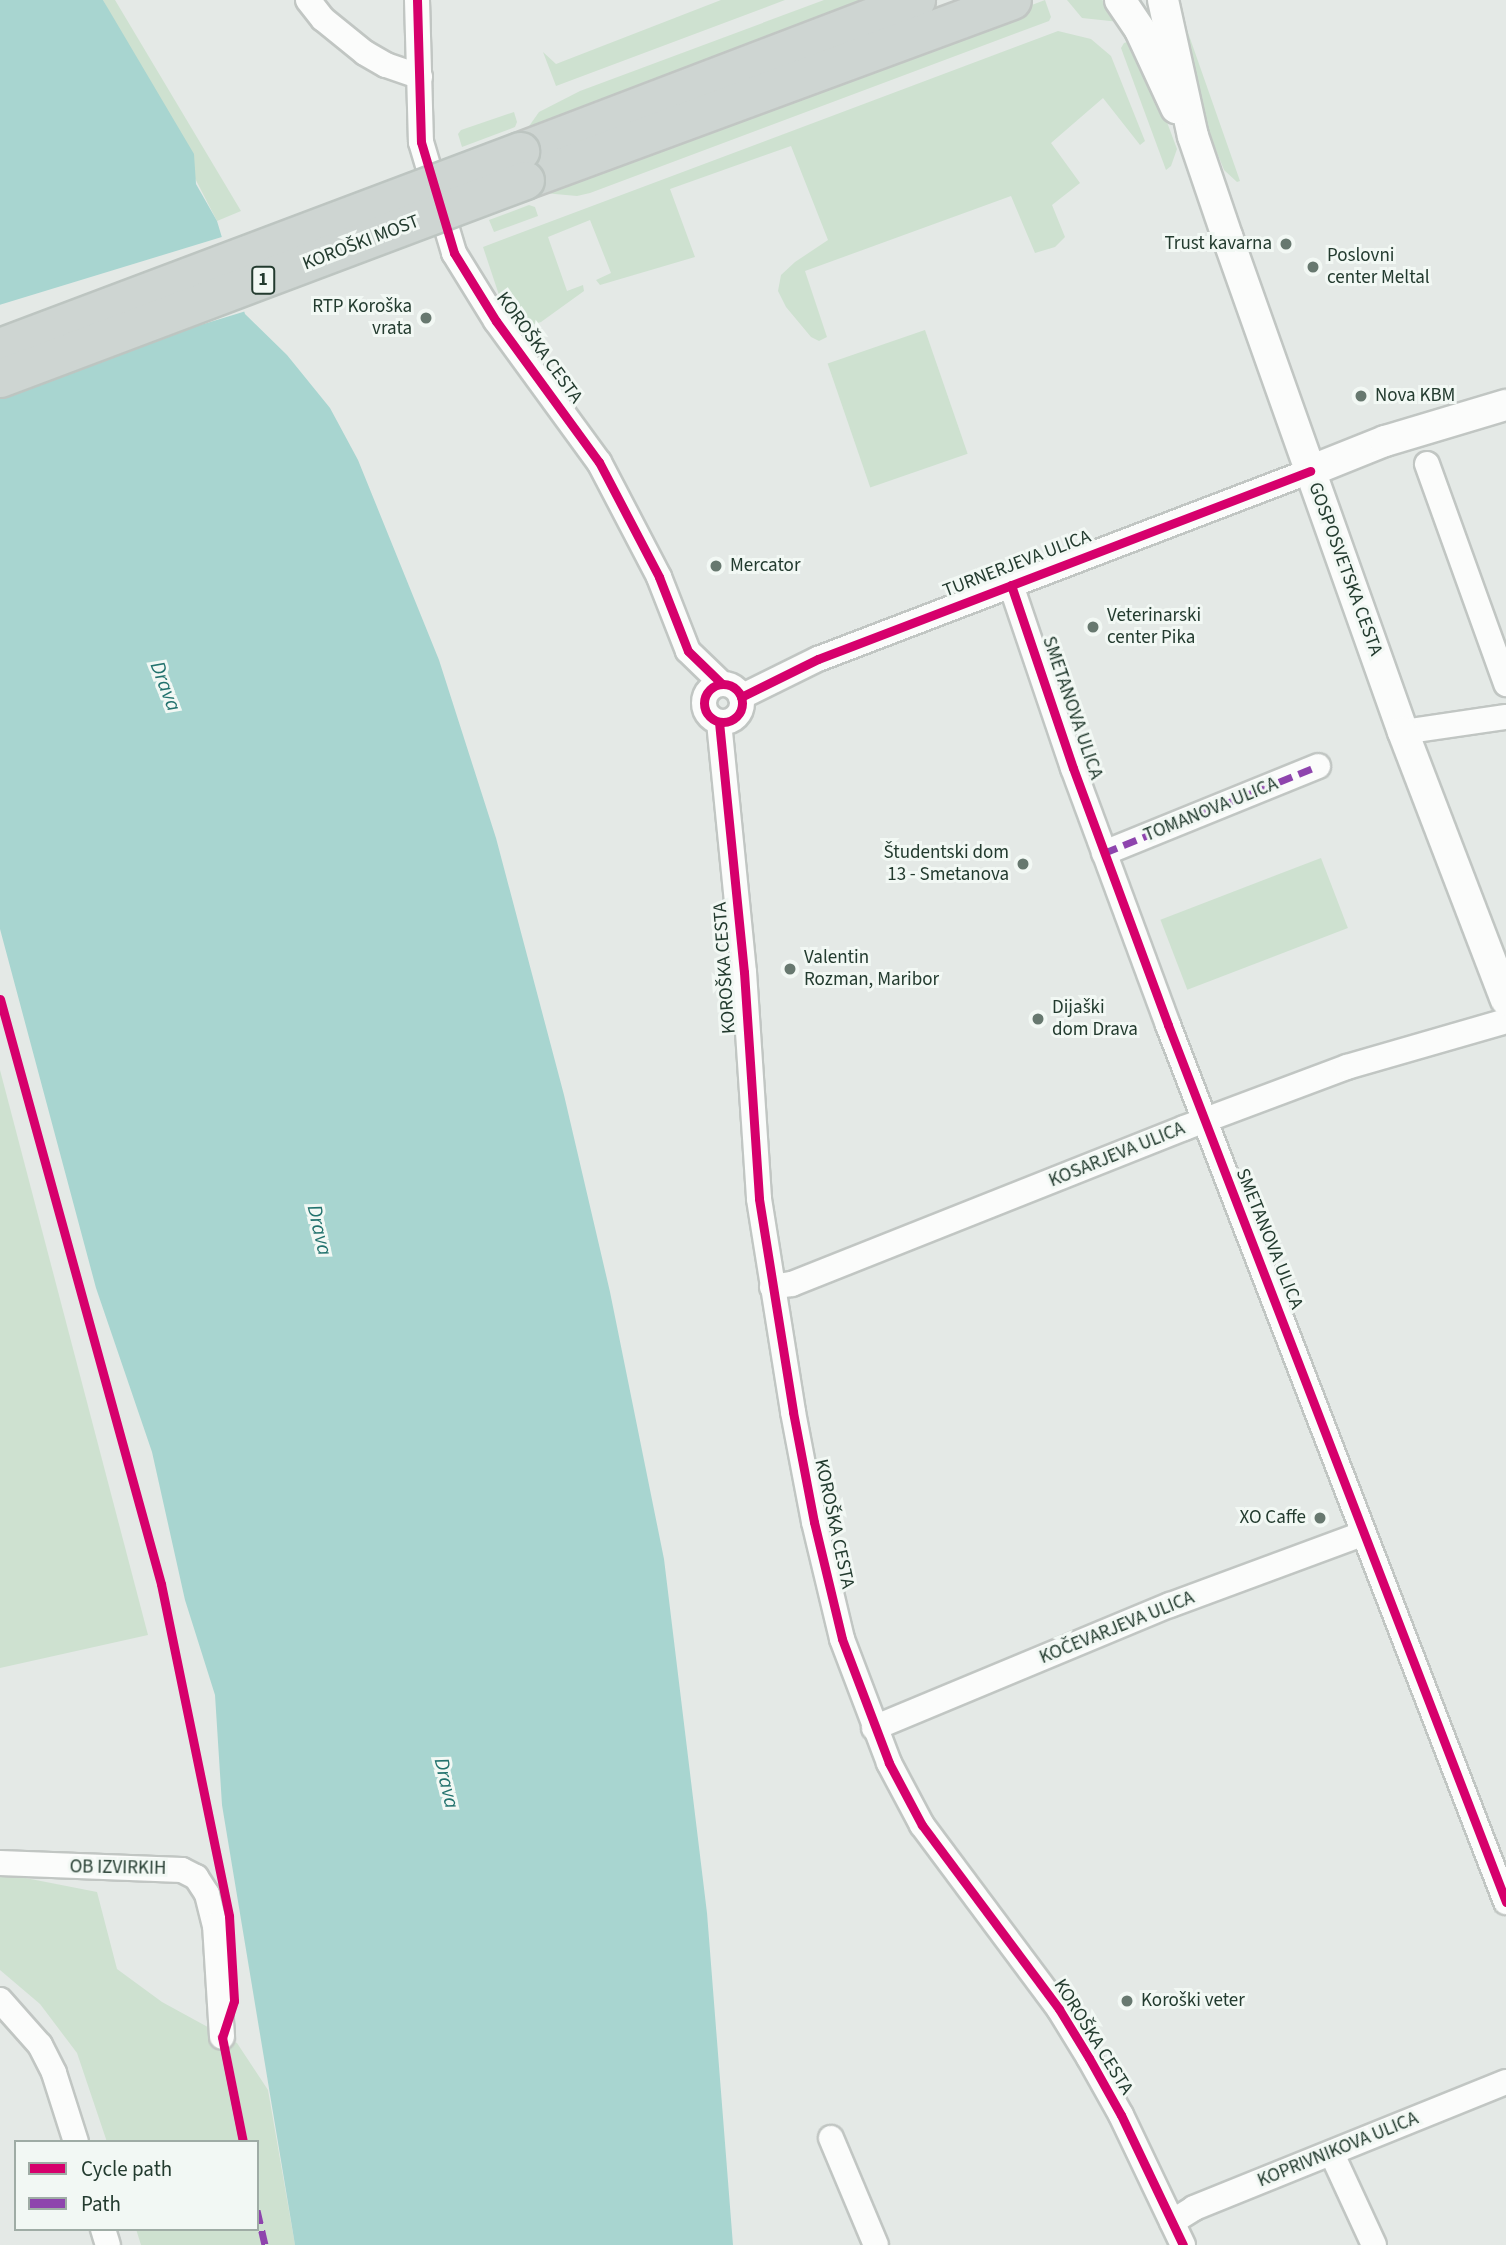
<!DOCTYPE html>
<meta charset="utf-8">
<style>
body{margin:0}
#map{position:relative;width:1506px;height:2245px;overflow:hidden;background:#e4e9e6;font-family:"Source Sans 3",sans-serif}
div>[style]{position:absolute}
.green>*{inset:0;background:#cee1d0;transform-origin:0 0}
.water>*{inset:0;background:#a8d5d0}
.pier>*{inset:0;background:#e4e9e6;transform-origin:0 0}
.roads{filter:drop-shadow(2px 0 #c1c6c3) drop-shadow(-2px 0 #c1c6c3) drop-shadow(0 2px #c1c6c3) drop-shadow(0 -2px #c1c6c3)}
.minor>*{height:24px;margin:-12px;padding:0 12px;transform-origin:12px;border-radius:12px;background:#fbfcfb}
.minor>.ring{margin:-12px;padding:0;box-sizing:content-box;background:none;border:24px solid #fbfcfb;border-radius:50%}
.tertiary>*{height:30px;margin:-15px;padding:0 15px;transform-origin:15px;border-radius:15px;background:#fbfcfb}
.primary>*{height:37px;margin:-18.5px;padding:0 18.5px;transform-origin:18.5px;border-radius:18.5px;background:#ced5d2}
.bridges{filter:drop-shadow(2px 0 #bdc5c1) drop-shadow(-2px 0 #bdc5c1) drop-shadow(0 2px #bdc5c1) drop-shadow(0 -2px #bdc5c1)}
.primary-bridge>*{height:37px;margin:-18.5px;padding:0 18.5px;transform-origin:18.5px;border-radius:18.5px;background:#ced5d2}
.quiet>*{height:7px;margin-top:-3.5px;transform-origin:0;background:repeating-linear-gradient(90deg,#8e44ad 0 14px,transparent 0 21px)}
.cycleway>*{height:9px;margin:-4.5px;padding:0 4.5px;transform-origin:4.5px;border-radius:4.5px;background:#d6006c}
.cycleway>.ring{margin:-4.5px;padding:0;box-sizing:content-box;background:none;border:9px solid #d6006c;border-radius:50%}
.dots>*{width:19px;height:19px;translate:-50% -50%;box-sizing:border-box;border:4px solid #f2f8f4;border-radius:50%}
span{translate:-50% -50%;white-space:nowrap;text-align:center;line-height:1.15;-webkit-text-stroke:6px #f2f8f4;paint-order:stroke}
.shield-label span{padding:2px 5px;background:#f2f8f4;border:2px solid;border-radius:5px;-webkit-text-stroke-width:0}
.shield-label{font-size:18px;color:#233b2f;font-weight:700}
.street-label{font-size:19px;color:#233b2f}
.poi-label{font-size:19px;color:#233b2f}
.right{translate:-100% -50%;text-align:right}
.left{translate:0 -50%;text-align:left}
.water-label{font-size:21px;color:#22726d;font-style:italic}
.legend{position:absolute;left:14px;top:2140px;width:245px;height:91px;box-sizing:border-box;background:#f2f8f4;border:2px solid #9faca5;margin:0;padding:9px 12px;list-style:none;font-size:21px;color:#233b2f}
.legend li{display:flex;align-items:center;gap:14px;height:35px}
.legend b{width:35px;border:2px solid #9faca5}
</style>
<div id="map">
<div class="green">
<i style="clip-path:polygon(103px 0,115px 0,241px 211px,217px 221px)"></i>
<i style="clip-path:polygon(721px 0,785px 0,556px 86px,543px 52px,556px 64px)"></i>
<i style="clip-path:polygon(824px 0,869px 0,527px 129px,539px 112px,580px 91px)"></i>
<i style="clip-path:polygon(1045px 0,1051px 17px,1049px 21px,590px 193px,577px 196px,544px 193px,528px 195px)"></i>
<i style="clip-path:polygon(1067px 0,1102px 0,1116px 8px,1129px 23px,1082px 18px)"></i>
<i style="clip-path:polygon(1185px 24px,1240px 181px,1237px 182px,1224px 170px,1205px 123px,1180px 25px)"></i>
<i style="clip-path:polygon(1058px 31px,1091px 39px,1111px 56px,1145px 141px,1140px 145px,1103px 98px,1051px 143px,1080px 183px,1052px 205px,1065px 237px,1055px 247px,1035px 253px,1011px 196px,805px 271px,827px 337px,819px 341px,811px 337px,786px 307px,778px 291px,781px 275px,795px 262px,828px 240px,791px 146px,670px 189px,695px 257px,600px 285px,596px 280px,611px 273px,590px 220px,548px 237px,567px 291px,583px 285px,584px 291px,541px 322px,528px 326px,515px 318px,501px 301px,483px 247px)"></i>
<i style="clip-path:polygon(1136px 39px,1177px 149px,1171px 166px,1166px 170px,1121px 48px,1124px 43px)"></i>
<i style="clip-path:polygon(514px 112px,517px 122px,515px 127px,462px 147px,458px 134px,461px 130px)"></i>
<i style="clip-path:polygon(529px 205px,535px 207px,538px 216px,494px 232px,489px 220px)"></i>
<i style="left:925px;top:330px;width:131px;height:103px;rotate:71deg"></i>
<i style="left:1321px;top:858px;width:75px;height:172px;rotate:69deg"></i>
<i style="clip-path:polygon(0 1070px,148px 1635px,0 1668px)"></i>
<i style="clip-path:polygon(0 1873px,97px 1892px,117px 1969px,162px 2002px,237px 2043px,268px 2090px,295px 2245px,141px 2245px,136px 2229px,257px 2229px,257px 2142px,107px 2142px,77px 2053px,40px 2004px,0 1970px)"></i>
</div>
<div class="water">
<i style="clip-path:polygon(0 0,103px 0,194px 154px,196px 184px,217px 221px,245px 314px,287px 355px,330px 408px,358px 460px,439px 660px,496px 838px,564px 1095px,610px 1292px,664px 1559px,707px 1913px,733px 2245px,295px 2245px,222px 1805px,215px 1695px,185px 1600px,152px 1452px,96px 1288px,0 929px)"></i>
</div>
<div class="pier">
<i style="left:225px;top:236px;width:78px;height:241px;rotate:73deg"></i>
</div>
<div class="roads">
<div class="minor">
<i style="left:308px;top:0;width:24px;rotate:52deg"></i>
<i style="left:323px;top:19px;width:54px;rotate:39deg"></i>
<i style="left:365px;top:53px;width:24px;rotate:30deg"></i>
<i style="left:386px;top:65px;width:36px;rotate:19deg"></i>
<i style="left:417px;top:0;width:142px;rotate:88.4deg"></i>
<i style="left:421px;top:142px;width:116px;rotate:73.4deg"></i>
<i style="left:454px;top:253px;width:80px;rotate:58.3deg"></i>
<i style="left:496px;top:321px;width:175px;rotate:53.9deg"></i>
<i style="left:599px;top:462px;width:130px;rotate:62.4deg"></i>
<i style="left:659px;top:577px;width:79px;rotate:68.6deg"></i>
<i style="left:688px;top:651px;width:47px;rotate:44.1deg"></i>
<i style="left:1427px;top:464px;width:234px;rotate:70.2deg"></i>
<i style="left:1011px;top:585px;width:193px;rotate:71.3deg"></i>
<i style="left:1073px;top:768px;width:274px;rotate:69.7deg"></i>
<i style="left:1168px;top:1025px;width:940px;rotate:68.92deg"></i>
<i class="ring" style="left:704px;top:684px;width:14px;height:14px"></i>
<i style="left:741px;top:697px;width:86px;rotate:-26.3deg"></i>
<i style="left:818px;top:659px;width:527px;rotate:-20.91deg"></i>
<i style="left:719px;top:722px;width:251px;rotate:84.3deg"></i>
<i style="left:744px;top:972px;width:227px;rotate:86.2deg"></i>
<i style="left:759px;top:1199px;width:216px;rotate:80.9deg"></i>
<i style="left:793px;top:1412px;width:112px;rotate:79.2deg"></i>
<i style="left:814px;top:1522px;width:120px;rotate:76.5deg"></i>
<i style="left:842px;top:1639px;width:133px;rotate:69.2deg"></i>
<i style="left:889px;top:1763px;width:70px;rotate:62deg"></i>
<i style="left:922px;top:1825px;width:229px;rotate:53.3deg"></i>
<i style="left:1059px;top:2009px;width:57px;rotate:58.5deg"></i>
<i style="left:1089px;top:2058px;width:65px;rotate:60.7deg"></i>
<i style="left:1121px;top:2115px;width:144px;rotate:64.5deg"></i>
<i style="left:1403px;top:732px;width:104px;rotate:-8.3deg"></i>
<i style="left:1104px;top:853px;width:231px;rotate:-22.1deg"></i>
<i style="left:772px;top:1287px;width:20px;rotate:-9deg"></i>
<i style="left:792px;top:1284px;width:422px;rotate:-21.7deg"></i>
<i style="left:1184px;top:1128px;width:174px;rotate:-20.5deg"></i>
<i style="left:1347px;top:1067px;width:166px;rotate:-16.1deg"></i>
<i style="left:874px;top:1728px;width:321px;rotate:-22.6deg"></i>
<i style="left:1170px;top:1605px;width:205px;rotate:-20.3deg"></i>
<i style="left:0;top:1863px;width:182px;rotate:2.2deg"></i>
<i style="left:182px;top:1870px;width:16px;rotate:27deg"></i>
<i style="left:196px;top:1877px;width:20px;rotate:57deg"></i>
<i style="left:207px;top:1894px;width:32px;rotate:76deg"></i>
<i style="left:215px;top:1925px;width:112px;rotate:86.4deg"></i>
<i style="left:0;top:2000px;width:60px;rotate:48.4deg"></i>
<i style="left:40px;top:2045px;width:31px;rotate:63deg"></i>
<i style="left:54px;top:2073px;width:72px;rotate:72.3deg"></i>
<i style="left:831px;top:2138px;width:116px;rotate:67.2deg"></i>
<i style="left:1332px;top:2154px;width:100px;rotate:65.2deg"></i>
<i style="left:1172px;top:2222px;width:26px;rotate:-32deg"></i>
<i style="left:1194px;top:2208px;width:336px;rotate:-22deg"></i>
<i style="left:103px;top:2229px;width:17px;rotate:73deg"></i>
</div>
<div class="tertiary">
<i style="left:1120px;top:0;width:36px;rotate:56deg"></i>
<i style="left:1140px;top:30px;width:86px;rotate:65.2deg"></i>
<i style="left:1163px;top:0;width:139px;rotate:77.6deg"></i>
<i style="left:1193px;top:136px;width:106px;rotate:71.2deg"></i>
<i style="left:1227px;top:236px;width:526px;rotate:70.46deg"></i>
<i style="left:1403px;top:732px;width:287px;rotate:69deg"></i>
<i style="left:1310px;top:471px;width:81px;rotate:-21.8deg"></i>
<i style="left:1385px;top:441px;width:126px;rotate:-16.6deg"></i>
</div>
<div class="primary">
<i style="left:520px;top:151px;width:424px;rotate:-20.9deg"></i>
<i style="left:525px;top:180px;width:519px;rotate:-20.28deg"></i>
</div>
</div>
<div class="bridges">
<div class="primary-bridge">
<i style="left:0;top:347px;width:556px;rotate:-20.65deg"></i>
<i style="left:0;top:378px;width:561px;rotate:-20.66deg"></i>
</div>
</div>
<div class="quiet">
<i style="left:1104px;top:853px;width:231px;rotate:-22.1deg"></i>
<i style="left:257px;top:2210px;width:36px;rotate:77deg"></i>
</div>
<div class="cycleway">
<i style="left:417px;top:0;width:142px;rotate:88.4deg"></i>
<i style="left:421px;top:142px;width:116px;rotate:73.4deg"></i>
<i style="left:454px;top:253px;width:80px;rotate:58.3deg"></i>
<i style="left:496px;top:321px;width:175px;rotate:53.9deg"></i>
<i style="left:599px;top:462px;width:130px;rotate:62.4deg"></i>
<i style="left:659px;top:577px;width:79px;rotate:68.6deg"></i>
<i style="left:688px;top:651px;width:47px;rotate:44.1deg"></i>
<i style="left:1011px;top:585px;width:193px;rotate:71.3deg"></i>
<i style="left:1073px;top:768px;width:274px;rotate:69.7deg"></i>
<i style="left:1168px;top:1025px;width:940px;rotate:68.92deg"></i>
<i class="ring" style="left:704px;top:684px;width:29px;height:29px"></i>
<i style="left:741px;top:697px;width:86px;rotate:-26.3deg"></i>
<i style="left:818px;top:659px;width:527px;rotate:-20.91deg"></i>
<i style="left:719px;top:722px;width:251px;rotate:84.3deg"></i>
<i style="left:744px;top:972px;width:227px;rotate:86.2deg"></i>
<i style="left:759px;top:1199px;width:216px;rotate:80.9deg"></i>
<i style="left:793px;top:1412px;width:112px;rotate:79.2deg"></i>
<i style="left:814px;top:1522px;width:120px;rotate:76.5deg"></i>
<i style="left:842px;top:1639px;width:133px;rotate:69.2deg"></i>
<i style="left:889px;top:1763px;width:70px;rotate:62deg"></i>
<i style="left:922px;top:1825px;width:229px;rotate:53.3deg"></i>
<i style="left:1059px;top:2009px;width:57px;rotate:58.5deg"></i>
<i style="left:1089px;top:2058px;width:65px;rotate:60.7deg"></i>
<i style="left:1121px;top:2115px;width:144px;rotate:64.5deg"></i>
<i style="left:0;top:999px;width:607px;rotate:74.61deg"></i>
<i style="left:161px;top:1584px;width:339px;rotate:78.4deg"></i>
<i style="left:229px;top:1916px;width:85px;rotate:86.6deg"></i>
<i style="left:234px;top:2001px;width:38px;rotate:108deg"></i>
<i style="left:222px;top:2037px;width:107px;rotate:78.7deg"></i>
</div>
<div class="dots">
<i style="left:1286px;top:244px;background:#67786f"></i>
<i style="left:1313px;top:267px;background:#67786f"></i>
<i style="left:426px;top:318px;background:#67786f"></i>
<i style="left:1361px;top:396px;background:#67786f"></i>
<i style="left:716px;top:566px;background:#67786f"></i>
<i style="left:1093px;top:627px;background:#67786f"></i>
<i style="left:1023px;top:864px;background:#67786f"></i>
<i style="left:790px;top:969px;background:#67786f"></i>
<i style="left:1038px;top:1019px;background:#67786f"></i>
<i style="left:1320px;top:1518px;background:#67786f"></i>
<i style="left:1127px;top:2001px;background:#67786f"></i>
</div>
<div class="shield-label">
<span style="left:263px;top:280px">1</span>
</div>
<div class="street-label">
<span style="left:361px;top:243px;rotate:-21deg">KOROŠKI MOST</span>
<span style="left:539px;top:348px;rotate:54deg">KOROŠKA CESTA</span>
<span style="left:1017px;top:564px;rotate:-21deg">TURNERJEVA ULICA</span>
<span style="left:1345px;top:569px;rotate:70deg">GOSPOSVETSKA CESTA</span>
<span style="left:1072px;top:708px;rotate:71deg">SMETANOVA ULICA</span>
<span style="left:1211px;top:810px;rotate:-22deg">TOMANOVA ULICA</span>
<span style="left:725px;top:968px;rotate:-94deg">KOROŠKA CESTA</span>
<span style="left:1117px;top:1155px;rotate:-22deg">KOSARJEVA ULICA</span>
<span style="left:1269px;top:1239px;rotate:68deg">SMETANOVA ULICA</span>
<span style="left:834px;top:1524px;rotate:78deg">KOROŠKA CESTA</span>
<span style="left:1117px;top:1628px;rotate:-22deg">KOČEVARJEVA ULICA</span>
<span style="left:118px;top:1868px;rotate:1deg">OB IZVIRKIH</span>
<span style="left:1093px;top:2037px;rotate:58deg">KOROŠKA CESTA</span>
<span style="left:1338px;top:2150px;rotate:-22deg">KOPRIVNIKOVA ULICA</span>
</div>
<div class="poi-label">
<span class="right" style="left:1272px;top:244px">Trust kavarna</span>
<span class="left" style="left:1327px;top:267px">Poslovni<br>center Meltal</span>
<span class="right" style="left:412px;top:318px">RTP Koroška<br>vrata</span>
<span class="left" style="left:1375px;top:396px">Nova KBM</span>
<span class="left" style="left:730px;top:566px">Mercator</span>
<span class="left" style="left:1107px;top:627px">Veterinarski<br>center Pika</span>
<span class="right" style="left:1009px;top:864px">Študentski dom<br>13 - Smetanova</span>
<span class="left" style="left:804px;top:969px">Valentin<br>Rozman, Maribor</span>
<span class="left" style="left:1052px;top:1019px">Dijaški<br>dom Drava</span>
<span class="right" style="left:1306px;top:1518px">XO Caffe</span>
<span class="left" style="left:1141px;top:2001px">Koroški veter</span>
</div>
<div class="water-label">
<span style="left:166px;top:686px;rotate:69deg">Drava</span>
<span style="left:320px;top:1230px;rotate:77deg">Drava</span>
<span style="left:447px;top:1783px;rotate:77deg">Drava</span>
</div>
<ul class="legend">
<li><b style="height:9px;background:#d6006c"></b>Cycle path</li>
<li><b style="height:9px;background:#8e44ad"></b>Path</li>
</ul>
</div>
